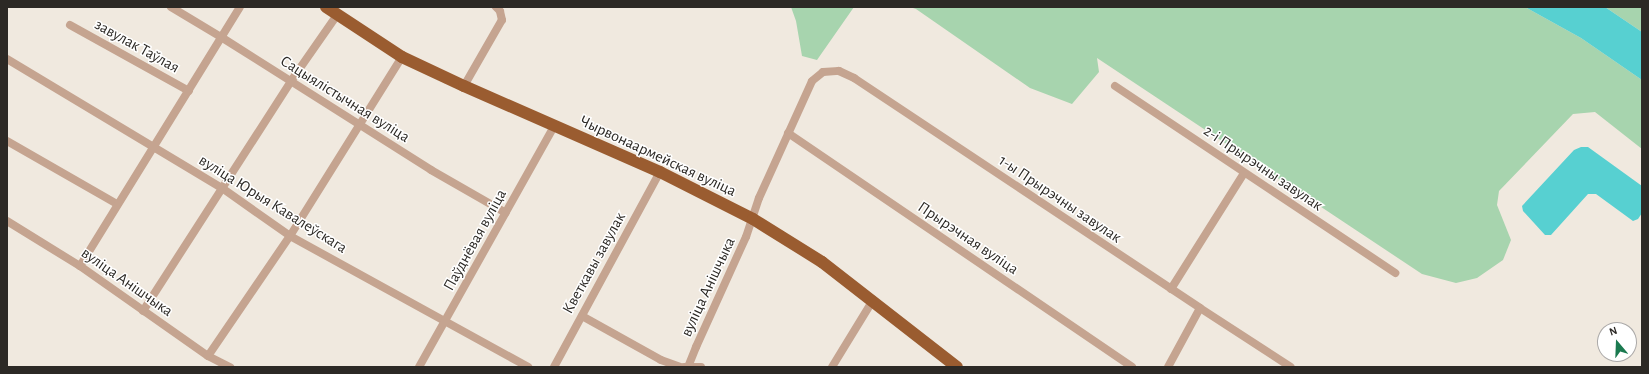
<!DOCTYPE html>
<meta charset="utf-8">
<style>
body{margin:0}
#map{position:relative;width:1649px;height:374px;overflow:hidden;background:#f0e9df;font-family:"Alegreya Sans",sans-serif}
div>[style]{position:absolute}
.green>*{inset:0;background:#a7d4ae}
.water>*{inset:0;background:#57d0d1}
.minor>*{height:8px;margin:-4px;padding:0 4px;transform-origin:4px;border-radius:4px;background:#c5a490}
.trunk>*{height:12px;margin:-6px;padding:0 6px;transform-origin:6px;border-radius:6px;background:#9a5c30}
span{translate:-50% -50%;white-space:nowrap;text-align:center;line-height:1.15;-webkit-text-stroke:3px #fff;paint-order:stroke}
.street-label{font-size:16px;color:#2c2925}
.frame{position:absolute;inset:0;border:8px solid #2c2925;pointer-events:none}
.north{position:absolute;left:1597px;top:322px;width:40px;height:40px;box-sizing:border-box;background:#fff;border:1px solid #aba9a8;border-radius:50%;rotate:341deg;font-size:11px;font-weight:700;line-height:16px;text-align:center;color:#2c2925}
.north::after{content:'';display:block;margin:auto;width:14px;height:18px;background:#1b7a50;clip-path:polygon(50% 0,100% 100%,50% 72%,0 100%)}
</style>
<div id="map">
<div class="green">
<i style="clip-path:polygon(791px 7px,854px 7px,817px 60px,802px 56px,796px 21px)"></i>
<i style="clip-path:polygon(910px 7px,1525px 7px,1581px 38px,1642px 80px,1642px 149px,1595px 112px,1573px 114px,1499px 191px,1497px 205px,1511px 240px,1503px 260px,1477px 278px,1456px 283px,1422px 274px,1097px 58px,1099px 72px,1072px 104px,1030px 88px,916px 9px)"></i>
<i style="clip-path:polygon(1605px 7px,1642px 7px,1642px 32px)"></i>
</div>
<div class="water">
<i style="clip-path:polygon(1525px 7px,1605px 7px,1642px 32px,1642px 80px,1581px 38px)"></i>
<i style="clip-path:polygon(1581px 147px,1588px 147px,1642px 186px,1642px 213px,1638px 219px,1633px 221px,1596px 194px,1588px 194px,1551px 235px,1545px 235px,1523px 211px,1522px 206px,1574px 150px)"></i>
</div>
<div class="minor">
<i style="left:171px;top:7px;width:58px;rotate:31deg"></i>
<i style="left:221px;top:37px;width:249px;rotate:32.3deg"></i>
<i style="left:431px;top:170px;width:86px;rotate:29.8deg"></i>
<i style="left:70px;top:25px;width:136px;rotate:29deg"></i>
<i style="left:7px;top:59px;width:251px;rotate:31deg"></i>
<i style="left:222px;top:188px;width:83px;rotate:35.2deg"></i>
<i style="left:290px;top:236px;width:272px;rotate:28.8deg"></i>
<i style="left:464px;top:86px;width:76px;rotate:-60.1deg"></i>
<i style="left:502px;top:20px;width:9px;rotate:-103deg"></i>
<i style="left:500px;top:11px;width:6px;rotate:-135deg"></i>
<i style="left:1115px;top:86px;width:337px;rotate:33.7deg"></i>
<i style="left:788px;top:133px;width:416px;rotate:34.2deg"></i>
<i style="left:7px;top:141px;width:127px;rotate:29.8deg"></i>
<i style="left:7px;top:221px;width:86px;rotate:31.7deg"></i>
<i style="left:80px;top:266px;width:156px;rotate:35.1deg"></i>
<i style="left:208px;top:356px;width:25px;rotate:27deg"></i>
<i style="left:80px;top:266px;width:304px;rotate:-58.3deg"></i>
<i style="left:1171px;top:289px;width:137px;rotate:-57.8deg"></i>
<i style="left:143px;top:311px;width:274px;rotate:-57.2deg"></i>
<i style="left:291px;top:81px;width:80px;rotate:-55.1deg"></i>
<i style="left:582px;top:316px;width:90px;rotate:29.1deg"></i>
<i style="left:661px;top:360px;width:20px;rotate:20deg"></i>
<i style="left:208px;top:356px;width:145px;rotate:-55.7deg"></i>
<i style="left:290px;top:236px;width:211px;rotate:-58deg"></i>
<i style="left:419px;top:367px;width:276px;rotate:-60.7deg"></i>
<i style="left:554px;top:367px;width:222px;rotate:-61.5deg"></i>
<i style="left:684px;top:367px;width:17px"></i>
<i style="left:688px;top:367px;width:22px;rotate:-68deg"></i>
<i style="left:696px;top:347px;width:121px;rotate:-65.6deg"></i>
<i style="left:746px;top:237px;width:41px;rotate:-71.6deg"></i>
<i style="left:759px;top:198px;width:128px;rotate:-65.6deg"></i>
<i style="left:812px;top:81px;width:14px;rotate:-39deg"></i>
<i style="left:823px;top:72px;width:16px;rotate:-4deg"></i>
<i style="left:839px;top:71px;width:17px;rotate:25deg"></i>
<i style="left:854px;top:78px;width:415px;rotate:33.6deg"></i>
<i style="left:1200px;top:308px;width:108px;rotate:33deg"></i>
<i style="left:832px;top:367px;width:79px;rotate:-58.5deg"></i>
<i style="left:1168px;top:367px;width:67px;rotate:-61.5deg"></i>
</div>
<div class="trunk">
<i style="left:326px;top:7px;width:91px;rotate:33.3deg"></i>
<i style="left:402px;top:57px;width:68px;rotate:25.1deg"></i>
<i style="left:464px;top:86px;width:214px;rotate:23.7deg"></i>
<i style="left:660px;top:172px;width:104px;rotate:26.8deg"></i>
<i style="left:753px;top:219px;width:81px;rotate:31.9deg"></i>
<i style="left:822px;top:262px;width:171px;rotate:37.9deg"></i>
</div>
<div class="street-label">
<span style="left:137px;top:46px;rotate:29deg">завулак Таўлая</span>
<span style="left:345px;top:99px;rotate:32deg">Сацыялістычная вуліца</span>
<span style="left:658px;top:156px;rotate:25deg">Чырвонаармейская вуліца</span>
<span style="left:1263px;top:168px;rotate:34deg">2-і Прырэчны завулак</span>
<span style="left:1060px;top:199px;rotate:34deg">1-ы Прырэчны завулак</span>
<span style="left:273px;top:204px;rotate:32deg">вуліца Юрыя Кавалеўскага</span>
<span style="left:968px;top:238px;rotate:34deg">Прырэчная вуліца</span>
<span style="left:475px;top:240px;rotate:-61deg">Паўднёвая вуліца</span>
<span style="left:594px;top:263px;rotate:-61deg">Кветкавы завулак</span>
<span style="left:127px;top:282px;rotate:35deg">вуліца Анішчыка</span>
<span style="left:708px;top:287px;rotate:-65deg">вуліца Анішчыка</span>
</div>
<div class="frame"></div>
<div class="north">N</div>
</div>
